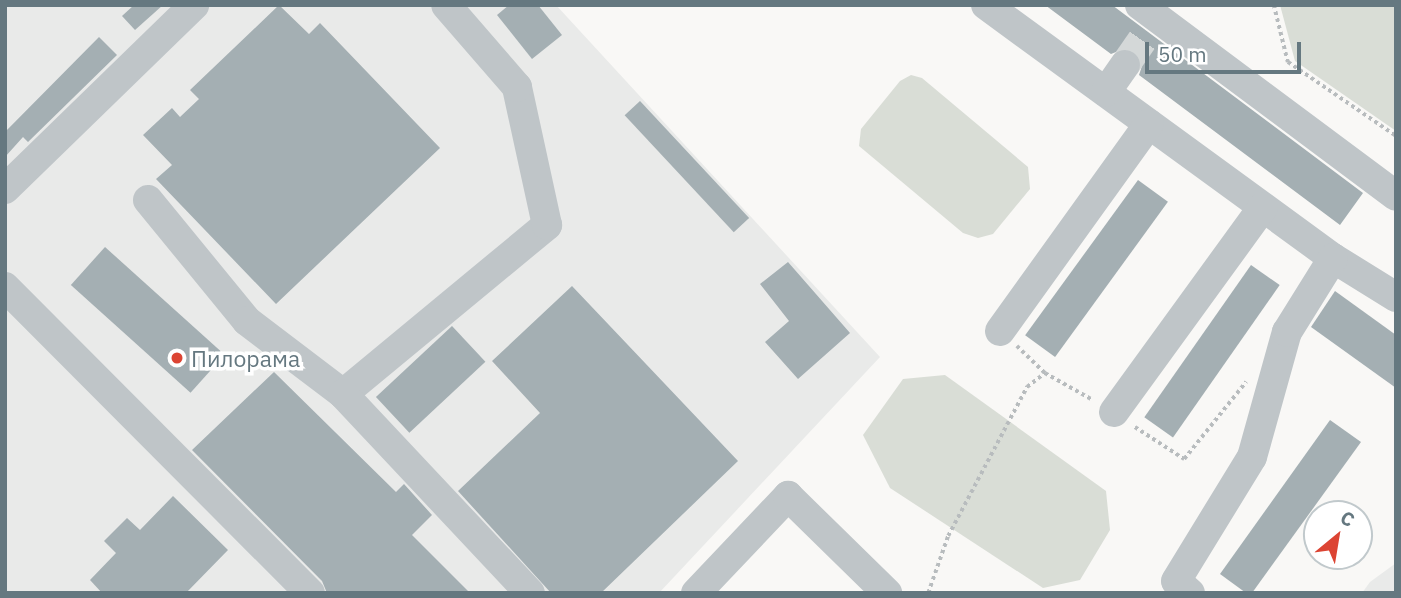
<!DOCTYPE html>
<meta charset="utf-8">
<style>
body{margin:0}
#map{position:relative;width:1401px;height:598px;overflow:hidden;background:#f9f8f6;font-family:"IBM Plex Sans",sans-serif}
div>[style]{position:absolute}
.built>*{inset:0;background:#e9eae9}
.green>*{inset:0;background:#d9ddd6}
.building>*{inset:0;background:#a4afb3;transform-origin:0 0}
.minor-tunnel>*{height:30px;margin-top:-15px;transform-origin:0;background:repeating-linear-gradient(90deg,#d4d8d8 0 30px,transparent 0 45px)}
.path>*{height:3.5px;margin-top:-1.75px;transform-origin:0;background:repeating-linear-gradient(90deg,#b8bcbe 0 3.5px,transparent 0 7px)}
.minor>*{height:30px;margin:-15px;padding:0 15px;transform-origin:15px;border-radius:15px;background:#bfc5c8}
.dots>*{width:19px;height:19px;translate:-50% -50%;box-sizing:border-box;border:4px solid #fff;border-radius:50%}
span{translate:-50% -50%;white-space:nowrap;text-align:center;line-height:1.15;-webkit-text-stroke:7px #fff;paint-order:stroke}
.poi-label{font-size:23px;color:#657880}
.left{translate:0 -50%;text-align:left}
.frame{position:absolute;inset:0;border:7px solid #657880;pointer-events:none}
.north{position:absolute;left:1303px;top:500px;width:70px;height:70px;box-sizing:border-box;background:#fff;border:2px solid #c1c9cc;border-radius:50%;rotate:30deg;font-size:19px;font-weight:700;line-height:28px;text-align:center;color:#657880}
.north::after{content:'';display:block;margin:auto;width:24px;height:32px;background:#dc4433;clip-path:polygon(50% 0,100% 100%,50% 72%,0 100%)}
.scale{position:absolute;left:1145px;top:42px;width:156px;height:32px;box-sizing:border-box;border:4px solid #657880;border-top:0;padding-left:9px;font-size:21px;line-height:24px;white-space:nowrap;color:#657880;-webkit-text-stroke:5px #fff;paint-order:stroke}
</style>
<div id="map">
<div class="built">
<i style="clip-path:polygon(5px 5px,556px 5px,880px 357px,659px 593px,5px 593px)"></i>
<i style="clip-path:polygon(1396px 563px,1396px 593px,1362px 593px,1370px 582px)"></i>
</div>
<div class="green">
<i style="clip-path:polygon(1280px 5px,1396px 5px,1396px 131px,1295px 61px)"></i>
<i style="clip-path:polygon(911px 75px,922px 78px,1028px 167px,1030px 189px,993px 234px,978px 238px,963px 233px,859px 146px,861px 129px,900px 81px)"></i>
<i style="clip-path:polygon(945px 375px,1106px 491px,1110px 530px,1080px 580px,1043px 588px,890px 488px,863px 435px,903px 379px)"></i>
</div>
<div class="building">
<i style="clip-path:polygon(134px 5px,163px 5px,135px 30px,122px 16px)"></i>
<i style="clip-path:polygon(279px 5px,309px 34px,320px 23px,440px 148px,276px 304px,156px 179px,172px 165px,143px 135px,172px 108px,180px 117px,199px 99px,190px 90px)"></i>
<i style="clip-path:polygon(509px 5px,538px 5px,562px 35px,532px 59px,497px 15px)"></i>
<i style="clip-path:polygon(1045px 5px,1112px 5px,1363px 193px,1340px 225px,1139px 75px,1142px 66px,1136px 51px,1126px 48px,1111px 54px)"></i>
<i style="clip-path:polygon(99px 37px,117px 55px,28px 142px,23px 137px,5px 157px,5px 132px)"></i>
<i style="left:640px;top:101px;width:160px;height:21px;rotate:47deg"></i>
<i style="left:1138px;top:180px;width:37px;height:192px;rotate:36deg"></i>
<i style="left:105px;top:247px;width:161px;height:51px;rotate:42deg"></i>
<i style="clip-path:polygon(788px 262px,850px 333px,798px 379px,765px 342px,789px 321px,760px 284px)"></i>
<i style="left:1251px;top:265px;width:35px;height:186px;rotate:35deg"></i>
<i style="clip-path:polygon(572px 286px,738px 461px,601px 593px,551px 593px,458px 491px,540px 413px,492px 361px)"></i>
<i style="clip-path:polygon(1335px 291px,1396px 335px,1396px 388px,1311px 327px)"></i>
<i style="left:452px;top:326px;width:49px;height:104px;rotate:47deg"></i>
<i style="clip-path:polygon(274px 372px,396px 492px,404px 484px,432px 515px,412px 535px,470px 593px,327px 593px,322px 581px,192px 450px)"></i>
<i style="clip-path:polygon(1330px 420px,1361px 442px,1252px 593px,1246px 593px,1220px 574px)"></i>
<i style="clip-path:polygon(173px 496px,228px 550px,186px 593px,102px 593px,90px 580px,116px 553px,104px 541px,127px 518px,140px 530px)"></i>
</div>
<div class="minor-tunnel">
<i style="left:1125px;top:65px;width:40px;rotate:-55.1deg"></i>
</div>
<div class="path">
<i style="left:1274px;top:5px;width:59px;rotate:76.2deg"></i>
<i style="left:1288px;top:62px;width:131px;rotate:34.4deg"></i>
<i style="left:1017px;top:346px;width:39px;rotate:44deg"></i>
<i style="left:1045px;top:373px;width:55px;rotate:29.4deg"></i>
<i style="left:1135px;top:427px;width:59px;rotate:33.1deg"></i>
<i style="left:1184px;top:459px;width:99px;rotate:-51.2deg"></i>
<i style="left:928px;top:593px;width:60px;rotate:-70.7deg"></i>
<i style="left:948px;top:536px;width:169px;rotate:-62.1deg"></i>
<i style="left:1027px;top:387px;width:23px;rotate:-38deg"></i>
</div>
<div class="minor">
<i style="left:986px;top:5px;width:429px;rotate:36.1deg"></i>
<i style="left:1333px;top:258px;width:74px;rotate:31.8deg"></i>
<i style="left:1140px;top:5px;width:319px;rotate:36.7deg"></i>
<i style="left:1106px;top:92px;width:33px;rotate:-55deg"></i>
<i style="left:5px;top:189px;width:264px;rotate:-44.2deg"></i>
<i style="left:148px;top:200px;width:156px;rotate:50.7deg"></i>
<i style="left:247px;top:321px;width:121px;rotate:37.2deg"></i>
<i style="left:343px;top:394px;width:265px;rotate:-39.6deg"></i>
<i style="left:547px;top:225px;width:141px;rotate:-102.3deg"></i>
<i style="left:517px;top:87px;width:108px;rotate:-130.9deg"></i>
<i style="left:5px;top:287px;width:432px;rotate:45.1deg"></i>
<i style="left:1000px;top:331px;width:255px;rotate:-54.3deg"></i>
<i style="left:343px;top:394px;width:273px;rotate:46.8deg"></i>
<i style="left:1114px;top:412px;width:253px;rotate:-54deg"></i>
<i style="left:696px;top:593px;width:134px;rotate:-46.5deg"></i>
<i style="left:788px;top:496px;width:139px;rotate:44.4deg"></i>
<i style="left:1190px;top:593px;width:18px;rotate:-139deg"></i>
<i style="left:1176px;top:581px;width:145px;rotate:-58.5deg"></i>
<i style="left:1252px;top:457px;width:130px;rotate:-74.4deg"></i>
<i style="left:1287px;top:332px;width:87px;rotate:-58.1deg"></i>
</div>
<div class="dots">
<i style="left:177px;top:358px;background:#dc4433"></i>
</div>
<div class="poi-label">
<span class="left" style="left:191px;top:358px">Пилорама</span>
</div>
<div class="frame"></div>
<div class="north">С</div>
<div class="scale">50 m</div>
</div>
